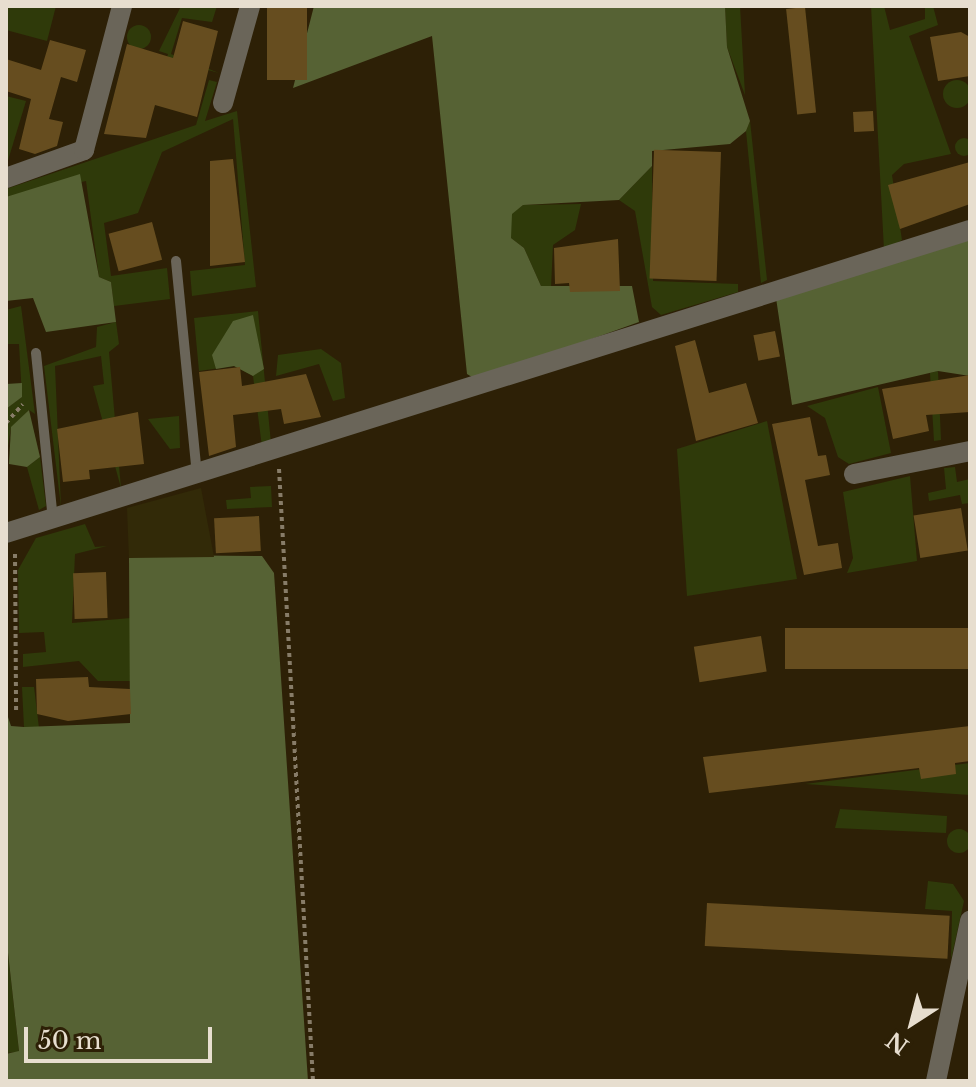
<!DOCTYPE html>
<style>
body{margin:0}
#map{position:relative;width:976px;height:1087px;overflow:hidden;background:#2d2006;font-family:"Libre Baskerville",serif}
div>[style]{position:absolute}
.green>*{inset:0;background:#2f3a0a}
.round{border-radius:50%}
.forest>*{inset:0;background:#566234}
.sand>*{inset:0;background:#322a08}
.building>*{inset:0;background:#664d1f;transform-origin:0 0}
.path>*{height:4px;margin-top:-2px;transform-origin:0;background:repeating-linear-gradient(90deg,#877c68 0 4px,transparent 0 8px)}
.lane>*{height:10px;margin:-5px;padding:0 5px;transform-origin:5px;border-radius:5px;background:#6a6559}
.street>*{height:20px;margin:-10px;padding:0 10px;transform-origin:10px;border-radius:10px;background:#6a6559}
span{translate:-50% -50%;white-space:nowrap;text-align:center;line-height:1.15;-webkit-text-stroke:6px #2d2006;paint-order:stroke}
.frame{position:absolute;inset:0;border:8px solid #e7decf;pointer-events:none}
.north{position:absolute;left:872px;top:983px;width:80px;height:80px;-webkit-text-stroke:6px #2d2006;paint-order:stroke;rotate:216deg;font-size:22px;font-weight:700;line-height:32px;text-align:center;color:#e7decf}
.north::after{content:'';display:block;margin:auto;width:28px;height:36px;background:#e7decf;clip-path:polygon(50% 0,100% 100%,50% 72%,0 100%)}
.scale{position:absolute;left:24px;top:1027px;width:188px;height:36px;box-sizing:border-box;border:4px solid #e7decf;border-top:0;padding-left:10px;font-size:24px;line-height:28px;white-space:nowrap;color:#e7decf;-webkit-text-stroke:6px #2d2006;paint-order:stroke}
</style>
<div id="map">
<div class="green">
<i style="clip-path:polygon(6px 6px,56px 6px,47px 41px,6px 30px)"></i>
<i style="clip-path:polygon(181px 6px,217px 6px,212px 22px,182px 18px,171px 54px,219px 73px,208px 70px,153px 103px,168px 54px,159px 51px)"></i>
<i style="clip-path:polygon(725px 6px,740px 6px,745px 95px,727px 47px)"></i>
<i style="clip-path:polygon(871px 6px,884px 6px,890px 30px,925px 19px,925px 6px,933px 6px,938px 25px,909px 36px,951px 154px,904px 164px,892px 175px,902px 240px,884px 250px)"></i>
<i class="round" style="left:127px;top:25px;width:24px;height:24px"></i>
<i class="round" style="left:943px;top:80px;width:28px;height:28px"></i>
<i style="clip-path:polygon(209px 80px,217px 82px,205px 121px,237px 111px,256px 287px,192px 296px,190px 271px,245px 265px,233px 119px,162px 152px,138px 213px,104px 223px,111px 276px,167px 268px,170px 299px,114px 306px,111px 282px,99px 277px,86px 181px,6px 197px,6px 189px,196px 125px)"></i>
<i style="clip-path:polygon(6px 96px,26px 101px,6px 167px)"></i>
<i style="clip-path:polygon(750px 121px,767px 280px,761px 283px,746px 131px)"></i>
<i class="round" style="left:955px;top:138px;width:18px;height:18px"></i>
<i style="clip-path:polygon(652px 166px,653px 281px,738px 284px,738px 292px,661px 315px,652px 307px,635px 211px,619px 200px)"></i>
<i style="clip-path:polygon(581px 204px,575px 230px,553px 245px,551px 288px,541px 286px,524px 248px,511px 238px,511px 214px,523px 205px)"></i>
<i style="clip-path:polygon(21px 306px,35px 414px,29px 410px,11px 428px,6px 458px,6px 409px,22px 397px,19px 344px,6px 344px,6px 310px)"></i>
<i style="clip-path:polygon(258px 311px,271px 443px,262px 447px,253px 376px,234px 366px,199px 371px,194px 318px)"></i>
<i style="clip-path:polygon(116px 322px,119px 344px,109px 352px,121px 488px,93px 386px,104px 384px,101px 356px,55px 366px,61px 507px,44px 366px,96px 347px,97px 327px)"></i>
<i style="clip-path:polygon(321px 349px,341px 363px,345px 398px,333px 401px,319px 364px,276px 376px,278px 355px)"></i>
<i style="clip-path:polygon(938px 371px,941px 440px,934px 441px,930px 373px)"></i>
<i style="clip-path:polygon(878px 387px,891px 453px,849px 464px,838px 457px,825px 418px,807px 406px)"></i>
<i style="clip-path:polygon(179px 416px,180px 448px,170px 449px,148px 419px)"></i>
<i style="clip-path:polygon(767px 421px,797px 579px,687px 596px,677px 449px)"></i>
<i style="clip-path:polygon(40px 457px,46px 506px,39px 510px,27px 467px)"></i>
<i style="clip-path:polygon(955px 467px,957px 482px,970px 479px,970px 503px,962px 504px,960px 495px,929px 501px,928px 493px,946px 489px,944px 468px)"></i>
<i style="clip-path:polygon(910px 476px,917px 561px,847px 573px,853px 558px,843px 492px)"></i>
<i style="clip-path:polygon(271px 486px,272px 507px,227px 509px,226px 500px,251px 498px,250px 487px)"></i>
<i style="clip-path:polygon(85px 524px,95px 547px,107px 546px,75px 554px,72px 623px,131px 618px,134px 681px,98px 681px,79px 661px,23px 667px,23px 654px,46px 652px,44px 632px,19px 633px,18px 570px,36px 538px)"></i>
<i style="clip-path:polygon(22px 687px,34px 687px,39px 728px,24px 727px)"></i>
<i style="clip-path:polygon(970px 763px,970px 795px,805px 784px)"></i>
<i style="clip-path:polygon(840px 809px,947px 816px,946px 833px,835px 828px)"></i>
<i class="round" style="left:947px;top:829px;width:24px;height:24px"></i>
<i style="clip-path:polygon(928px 881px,953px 884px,964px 901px,951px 960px,952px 911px,925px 909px)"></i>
<i style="clip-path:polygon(6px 935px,19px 1052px,6px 1053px)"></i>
</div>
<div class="forest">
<i style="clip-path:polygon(314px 6px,725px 6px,727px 47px,750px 121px,746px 131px,730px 144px,652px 151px,652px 166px,619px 200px,523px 205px,512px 214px,511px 238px,524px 248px,541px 286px,632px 286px,639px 322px,477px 380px,467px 374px,432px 36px,293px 88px)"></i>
<i style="clip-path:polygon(80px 174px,99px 277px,111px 282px,116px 322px,46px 332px,33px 298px,6px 301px,6px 197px)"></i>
<i style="clip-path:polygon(970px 234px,970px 376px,938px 371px,792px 405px,776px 298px)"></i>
<i style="clip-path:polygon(253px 315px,264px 369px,253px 376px,234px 366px,216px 369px,212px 355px,233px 321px)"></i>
<i style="clip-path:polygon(22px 383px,22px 397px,6px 409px,6px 384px)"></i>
<i style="clip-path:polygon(29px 410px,40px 457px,27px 467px,9px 464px,11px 427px)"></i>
<i style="clip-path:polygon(141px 555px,262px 556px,274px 573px,308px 1081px,6px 1081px,6px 1054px,19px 1051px,6px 935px,6px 711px,11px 726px,24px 727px,130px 723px,129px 558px)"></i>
</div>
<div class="sand">
<i style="clip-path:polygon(201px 488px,214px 557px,129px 558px,127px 508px)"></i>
</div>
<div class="building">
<i style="left:267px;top:6px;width:40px;height:74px"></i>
<i style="left:805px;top:7px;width:106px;height:19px;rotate:84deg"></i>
<i style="clip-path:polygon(183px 21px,218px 31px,197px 117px,155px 105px,146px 138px,104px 134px,127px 44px,173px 58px)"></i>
<i style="clip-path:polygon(961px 32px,970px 37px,970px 76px,938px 81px,930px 37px)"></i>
<i style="clip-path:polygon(50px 40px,86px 50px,77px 82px,61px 77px,49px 119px,63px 122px,57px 146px,35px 154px,19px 149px,31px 99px,6px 91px,6px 59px,41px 70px)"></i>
<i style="left:873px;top:111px;width:20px;height:20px;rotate:87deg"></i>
<i style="left:721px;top:152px;width:129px;height:67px;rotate:92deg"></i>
<i style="clip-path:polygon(233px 159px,245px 262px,210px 266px,210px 161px)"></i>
<i style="clip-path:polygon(970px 162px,970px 204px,900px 229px,888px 185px)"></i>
<i style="left:152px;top:222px;width:39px;height:45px;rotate:75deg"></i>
<i style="clip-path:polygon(618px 239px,620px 291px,570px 292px,569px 283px,555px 284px,554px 248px)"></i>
<i style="left:775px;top:331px;width:26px;height:22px;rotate:79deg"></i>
<i style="clip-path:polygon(695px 340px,709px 393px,746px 383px,758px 423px,696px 441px,675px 346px)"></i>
<i style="clip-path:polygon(240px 367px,242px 386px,306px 374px,321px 417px,284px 424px,281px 409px,233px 415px,236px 447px,209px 456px,199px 372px)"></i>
<i style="clip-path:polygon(970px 375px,970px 412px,926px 415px,929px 431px,893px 439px,882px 389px)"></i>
<i style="clip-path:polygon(138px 412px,144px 464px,89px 470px,90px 479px,63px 482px,57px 429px)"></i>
<i style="clip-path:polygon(810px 417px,818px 456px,826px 455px,830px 475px,805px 480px,818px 546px,838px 543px,842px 568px,804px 575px,772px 424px)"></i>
<i style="left:961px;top:508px;width:43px;height:48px;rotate:81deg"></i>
<i style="left:259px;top:516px;width:35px;height:45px;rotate:87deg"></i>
<i style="left:106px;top:572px;width:46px;height:33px;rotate:88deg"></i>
<i style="left:970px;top:628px;width:41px;height:185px;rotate:90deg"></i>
<i style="left:761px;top:636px;width:36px;height:68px;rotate:81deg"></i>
<i style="clip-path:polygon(88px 677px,89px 687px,130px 689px,131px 714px,68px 721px,37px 714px,36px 679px)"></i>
<i style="clip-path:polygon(970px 726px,970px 761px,955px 763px,956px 774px,921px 779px,919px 768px,709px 793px,703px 757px)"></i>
<i style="left:707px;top:903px;width:243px;height:43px;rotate:3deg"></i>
</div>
<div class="path">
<i style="left:6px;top:423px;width:25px;rotate:-48deg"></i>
<i style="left:279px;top:469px;width:613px;rotate:86.82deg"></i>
<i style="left:15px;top:554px;width:157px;rotate:89.6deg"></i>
</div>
<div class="lane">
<i style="left:176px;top:261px;width:214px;rotate:84.4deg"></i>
<i style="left:36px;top:353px;width:167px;rotate:84.2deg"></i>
</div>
<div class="street">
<i style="left:223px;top:103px;width:101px;rotate:-74.4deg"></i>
<i style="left:6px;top:178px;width:83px;rotate:-19.7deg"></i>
<i style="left:84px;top:150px;width:149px;rotate:-75.2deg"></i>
<i style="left:854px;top:474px;width:118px;rotate:-11.2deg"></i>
<i style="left:6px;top:533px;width:1010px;rotate:-17.45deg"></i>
<i style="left:936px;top:1081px;width:164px;rotate:-78deg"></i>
</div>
<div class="frame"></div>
<div class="north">N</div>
<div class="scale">50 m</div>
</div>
